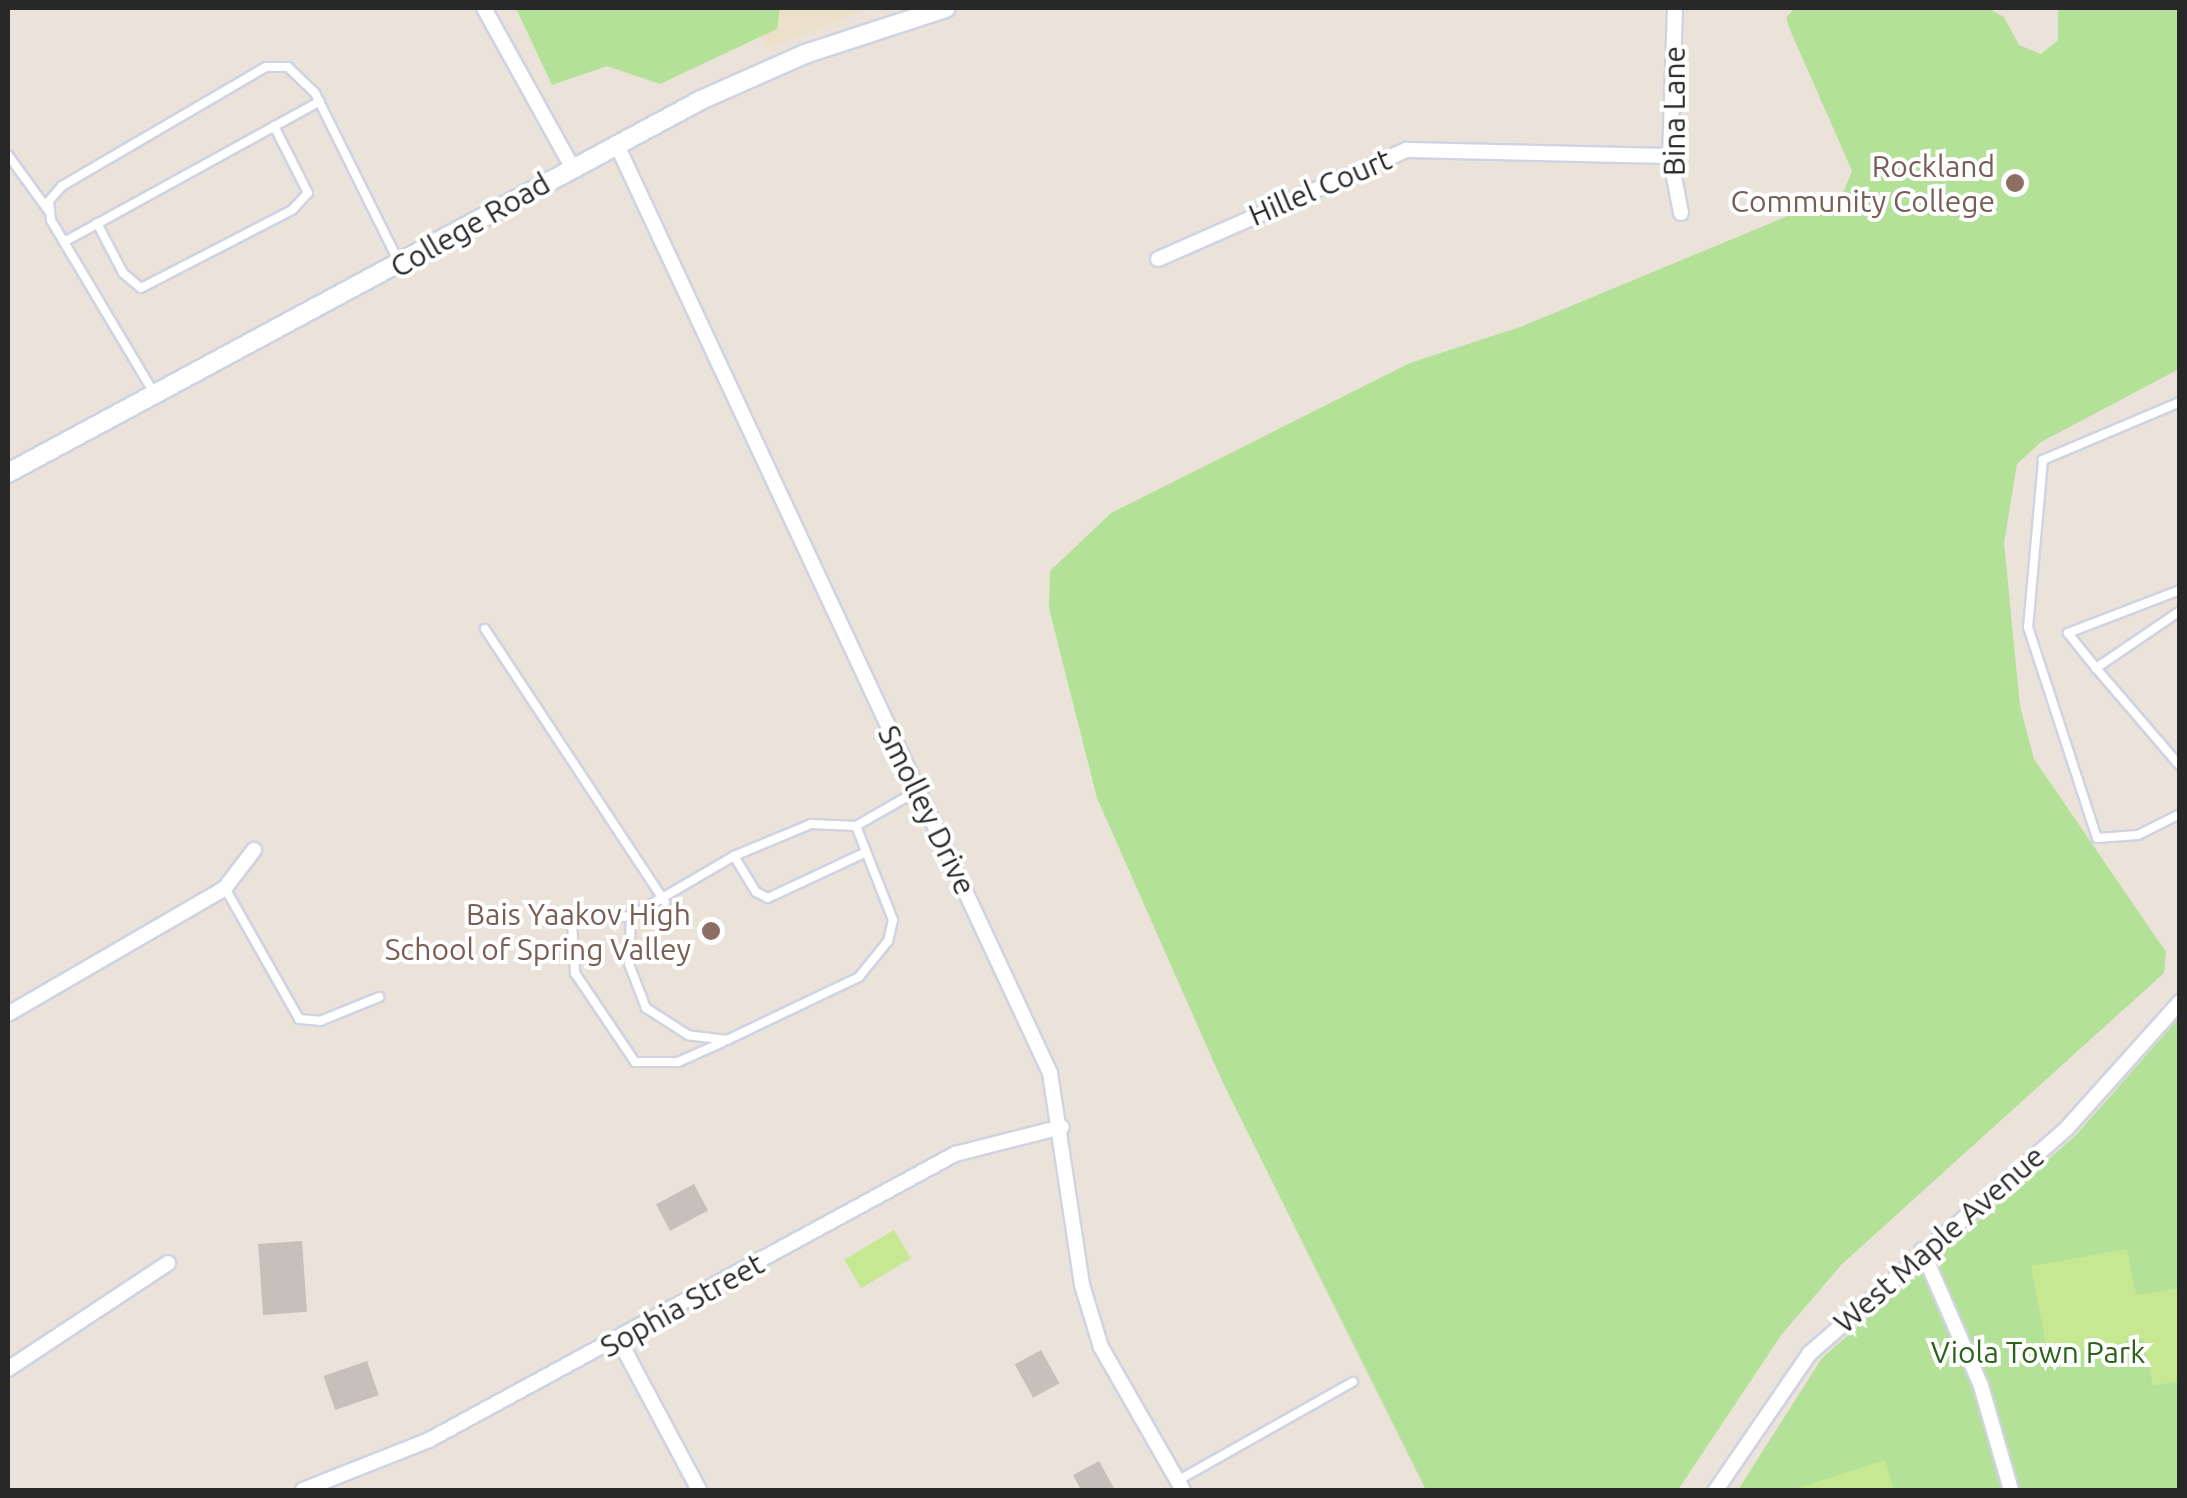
<!DOCTYPE html>
<style>
body{margin:0}
#map{position:relative;width:2187px;height:1498px;overflow:hidden;background:#ebe3da;font-family:Ubuntu,sans-serif}
div>[style]{position:absolute}
.education>*{inset:0;background:#ece0ca}
.green>*{inset:0;background:#b2e197}
.pitch>*{inset:0;background:#c6e893;transform-origin:0 0}
.building>*{inset:0;background:#c6c0ba;transform-origin:0 0}
.roads{filter:drop-shadow(2px 0 #d0d3e1) drop-shadow(-2px 0 #d0d3e1) drop-shadow(0 2px #d0d3e1) drop-shadow(0 -2px #d0d3e1)}
.service>*{height:8px;margin:-4px;padding:0 4px;transform-origin:4px;border-radius:4px;background:#fff}
.minor>*{height:14px;margin:-7px;padding:0 7px;transform-origin:7px;border-radius:7px;background:#fff}
.tertiary>*{height:18px;margin:-9px;padding:0 9px;transform-origin:9px;border-radius:9px;background:#fff}
.dots>*{width:28px;height:28px;translate:-50% -50%;box-sizing:border-box;border:5px solid #fff;border-radius:50%}
span{translate:-50% -50%;white-space:nowrap;text-align:center;line-height:1.15;-webkit-text-stroke:8px #fff;paint-order:stroke}
.street-label{font-size:30px;color:#282828}
.education-label{font-size:30px;color:#785e54}
.right{translate:-100% -50%;text-align:right}
.park-label{font-size:30px;color:#2c631b}
.frame{position:absolute;inset:0;border:10px solid #282828;pointer-events:none}
</style>
<div id="map">
<div class="education">
<i style="clip-path:polygon(745px 8px,874px 8px,766px 48px)"></i>
</div>
<div class="green">
<i style="clip-path:polygon(516px 8px,780px 8px,777px 29px,660px 84px,607px 66px,552px 85px)"></i>
<i style="clip-path:polygon(1987px 8px,2004px 17px,2019px 45px,2041px 54px,2058px 40px,2058px 8px,2179px 8px,2179px 369px,2041px 442px,2017px 464px,2004px 543px,2020px 706px,2034px 759px,2166px 952px,2164px 973px,1842px 1264px,1782px 1334px,1678px 1490px,1426px 1490px,1223px 1083px,1097px 798px,1049px 608px,1050px 571px,1111px 513px,1410px 363px,1523px 326px,1843px 193px,1852px 171px,1791px 32px,1786px 18px,1793px 10px)"></i>
<i style="clip-path:polygon(2179px 1018px,2179px 1490px,1738px 1490px,1822px 1358px,2076px 1135px)"></i>
</div>
<div class="pitch">
<i style="left:894px;top:1230px;width:33px;height:58px;rotate:59deg"></i>
<i style="clip-path:polygon(2127px 1249px,2136px 1295px,2179px 1288px,2179px 1381px,2153px 1386px,2143px 1339px,2048px 1356px,2031px 1266px)"></i>
<i style="clip-path:polygon(1885px 1460px,1894px 1490px,1795px 1490px,1795px 1489px)"></i>
</div>
<div class="building">
<i style="left:694px;top:1184px;width:30px;height:43px;rotate:62deg"></i>
<i style="left:302px;top:1241px;width:71px;height:44px;rotate:86deg"></i>
<i style="left:1041px;top:1350px;width:38px;height:30px;rotate:61deg"></i>
<i style="left:367px;top:1361px;width:36px;height:46px;rotate:71deg"></i>
<i style="clip-path:polygon(1099px 1461px,1115px 1490px,1081px 1490px,1073px 1475px)"></i>
</div>
<div class="roads">
<div class="service">
<i style="left:8px;top:155px;width:68px;rotate:54deg"></i>
<i style="left:97px;top:223px;width:56px;rotate:62.5deg"></i>
<i style="left:123px;top:273px;width:23px;rotate:40deg"></i>
<i style="left:141px;top:288px;width:170px;rotate:-27.3deg"></i>
<i style="left:292px;top:210px;width:23px;rotate:-47deg"></i>
<i style="left:308px;top:193px;width:75px;rotate:-116.9deg"></i>
<i style="left:64px;top:242px;width:292px;rotate:-28.8deg"></i>
<i style="left:154px;top:393px;width:201px;rotate:-120.8deg"></i>
<i style="left:51px;top:220px;width:19px;rotate:-96deg"></i>
<i style="left:49px;top:201px;width:20px;rotate:-49deg"></i>
<i style="left:62px;top:186px;width:236px;rotate:-30.3deg"></i>
<i style="left:266px;top:67px;width:22px"></i>
<i style="left:288px;top:67px;width:37px;rotate:44deg"></i>
<i style="left:315px;top:93px;width:189px;rotate:63.6deg"></i>
<i style="left:2180px;top:402px;width:149px;rotate:157.1deg"></i>
<i style="left:2043px;top:460px;width:168px;rotate:95.1deg"></i>
<i style="left:2028px;top:627px;width:222px;rotate:71.9deg"></i>
<i style="left:2097px;top:838px;width:41px;rotate:-4.2deg"></i>
<i style="left:2138px;top:835px;width:47px;rotate:-26.6deg"></i>
<i style="left:2180px;top:611px;width:102px;rotate:145.8deg"></i>
<i style="left:2096px;top:668px;width:129px;rotate:49.4deg"></i>
<i style="left:485px;top:629px;width:327px;rotate:56.6deg"></i>
<i style="left:2096px;top:668px;width:45px;rotate:-128.7deg"></i>
<i style="left:2068px;top:633px;width:120px;rotate:-21deg"></i>
<i style="left:856px;top:826px;width:101px;rotate:68.5deg"></i>
<i style="left:893px;top:920px;width:22px;rotate:103deg"></i>
<i style="left:888px;top:941px;width:46px;rotate:128.9deg"></i>
<i style="left:859px;top:977px;width:146px;rotate:154.5deg"></i>
<i style="left:727px;top:1040px;width:39px;rotate:-173deg"></i>
<i style="left:688px;top:1035px;width:50px;rotate:-147.3deg"></i>
<i style="left:646px;top:1008px;width:47px;rotate:-111.1deg"></i>
<i style="left:629px;top:964px;width:48px;rotate:-87.6deg"></i>
<i style="left:631px;top:916px;width:119px;rotate:-30.2deg"></i>
<i style="left:734px;top:856px;width:83px;rotate:-22.6deg"></i>
<i style="left:811px;top:824px;width:45px;rotate:2.5deg"></i>
<i style="left:856px;top:826px;width:70px;rotate:-29.8deg"></i>
<i style="left:734px;top:856px;width:42px;rotate:58.6deg"></i>
<i style="left:756px;top:892px;width:13px;rotate:27deg"></i>
<i style="left:768px;top:898px;width:106px;rotate:-25.1deg"></i>
<i style="left:225px;top:888px;width:150px;rotate:60.5deg"></i>
<i style="left:299px;top:1019px;width:21px;rotate:5deg"></i>
<i style="left:320px;top:1021px;width:64px;rotate:-22.1deg"></i>
<i style="left:631px;top:916px;width:59px;rotate:174.2deg"></i>
<i style="left:572px;top:922px;width:51px;rotate:86.6deg"></i>
<i style="left:575px;top:973px;width:107px;rotate:56deg"></i>
<i style="left:635px;top:1062px;width:43px"></i>
<i style="left:678px;top:1062px;width:49px;rotate:-24deg"></i>
<i style="left:1177px;top:1481px;width:202px;rotate:-29.4deg"></i>
</div>
<div class="minor">
<i style="left:484px;top:8px;width:182px;rotate:61deg"></i>
<i style="left:1675px;top:8px;width:148px;rotate:91.9deg"></i>
<i style="left:1670px;top:156px;width:58px;rotate:79.1deg"></i>
<i style="left:616px;top:143px;width:1026px;rotate:64.98deg"></i>
<i style="left:1050px;top:1073px;width:214px;rotate:81.4deg"></i>
<i style="left:1082px;top:1285px;width:65px;rotate:73deg"></i>
<i style="left:1101px;top:1347px;width:165px;rotate:60.2deg"></i>
<i style="left:1158px;top:259px;width:271px;rotate:-23.7deg"></i>
<i style="left:1406px;top:150px;width:264px;rotate:1.3deg"></i>
<i style="left:8px;top:1014px;width:251px;rotate:-30.1deg"></i>
<i style="left:225px;top:888px;width:48px;rotate:-52.7deg"></i>
<i style="left:1922px;top:1250px;width:148px;rotate:66.5deg"></i>
<i style="left:1981px;top:1386px;width:108px;rotate:73.9deg"></i>
<i style="left:619px;top:1340px;width:170px;rotate:61.9deg"></i>
<i style="left:8px;top:1369px;width:192px;rotate:-33.5deg"></i>
<i style="left:303px;top:1490px;width:136px;rotate:-21.6deg"></i>
<i style="left:429px;top:1440px;width:599px;rotate:-28.53deg"></i>
<i style="left:955px;top:1154px;width:110px;rotate:-14.2deg"></i>
<i style="left:1716px;top:1490px;width:165px;rotate:-55.6deg"></i>
<i style="left:1809px;top:1354px;width:343px;rotate:-41.2deg"></i>
<i style="left:2067px;top:1128px;width:169px;rotate:-48.1deg"></i>
</div>
<div class="tertiary">
<i style="left:8px;top:473px;width:787px;rotate:-28.29deg"></i>
<i style="left:701px;top:100px;width:114px;rotate:-23.9deg"></i>
<i style="left:805px;top:54px;width:148px;rotate:-18.1deg"></i>
</div>
</div>
<div class="dots">
<i style="left:2015px;top:183px;background:#8d6e63"></i>
<i style="left:711px;top:931px;background:#8d6e63"></i>
</div>
<div class="street-label">
<span style="left:1674px;top:111px;rotate:-90deg">Bina Lane</span>
<span style="left:1320px;top:187px;rotate:-23deg">Hillel Court</span>
<span style="left:470px;top:225px;rotate:-30deg">College Road</span>
<span style="left:927px;top:810px;rotate:64deg">Smolley Drive</span>
<span style="left:1939px;top:1239px;rotate:-41deg">West Maple Avenue</span>
<span style="left:682px;top:1305px;rotate:-29deg">Sophia Street</span>
</div>
<div class="education-label">
<span class="right" style="left:1995px;top:183px">Rockland<br>Community College</span>
<span class="right" style="left:691px;top:931px">Bais Yaakov High<br>School of Spring Valley</span>
</div>
<div class="park-label">
<span style="left:2038px;top:1352px">Viola Town Park</span>
</div>
<div class="frame"></div>
</div>
